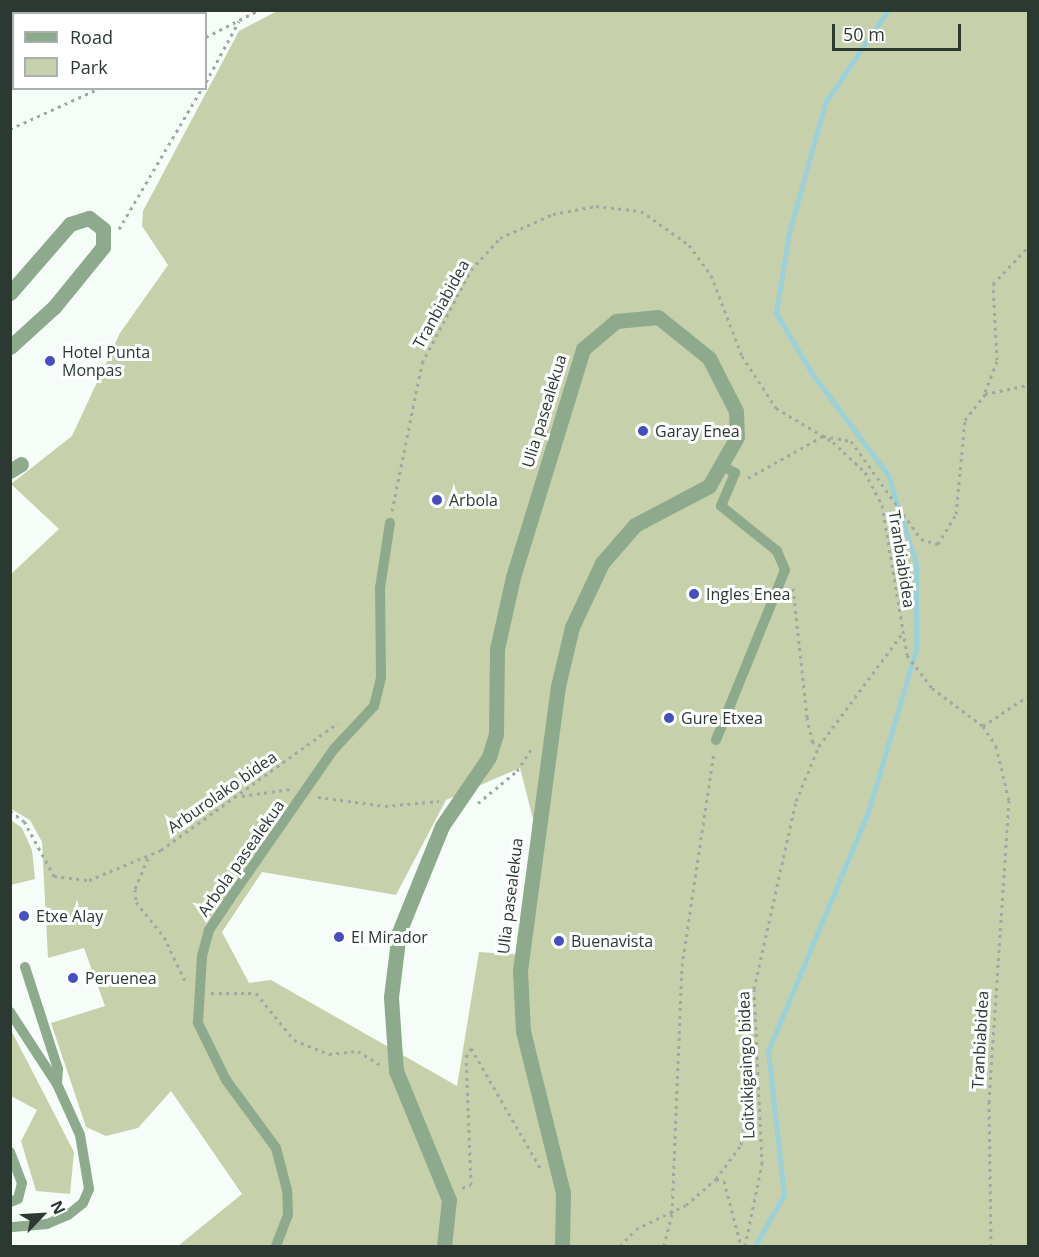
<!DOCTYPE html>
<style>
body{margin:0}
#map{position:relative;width:1039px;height:1257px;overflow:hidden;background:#f6fdf9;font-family:"Open Sans",sans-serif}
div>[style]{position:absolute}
.green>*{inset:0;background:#c6d1ab}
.water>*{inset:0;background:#9cd1d9}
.stream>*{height:5px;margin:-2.5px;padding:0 2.5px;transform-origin:2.5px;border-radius:2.5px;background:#9cd1d9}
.path>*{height:3px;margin-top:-1.5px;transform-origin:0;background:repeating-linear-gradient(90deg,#9fa9a4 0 3px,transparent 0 7.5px)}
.lane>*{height:10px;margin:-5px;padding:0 5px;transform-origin:5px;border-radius:5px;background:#8eaa8c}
.street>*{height:15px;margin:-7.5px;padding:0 7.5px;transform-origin:7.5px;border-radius:7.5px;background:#8eaa8c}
.dots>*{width:16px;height:16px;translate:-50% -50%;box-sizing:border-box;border:3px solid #fff;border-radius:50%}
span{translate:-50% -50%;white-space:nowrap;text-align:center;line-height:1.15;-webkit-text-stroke:6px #fff;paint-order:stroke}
.street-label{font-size:16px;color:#2b3932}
.poi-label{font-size:16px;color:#2b3932}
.left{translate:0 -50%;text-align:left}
.frame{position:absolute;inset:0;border:12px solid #2b3932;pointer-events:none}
.legend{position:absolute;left:12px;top:12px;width:195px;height:78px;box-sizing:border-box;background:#fff;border:2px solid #aab0ad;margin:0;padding:8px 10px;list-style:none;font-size:18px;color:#2b3932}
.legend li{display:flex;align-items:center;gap:12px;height:30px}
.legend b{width:30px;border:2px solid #aab0ad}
.north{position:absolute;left:12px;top:1185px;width:60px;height:60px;-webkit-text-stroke:4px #fff;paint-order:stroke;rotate:65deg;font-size:16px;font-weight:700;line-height:24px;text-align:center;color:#2b3932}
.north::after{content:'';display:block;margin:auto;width:21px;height:27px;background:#2b3932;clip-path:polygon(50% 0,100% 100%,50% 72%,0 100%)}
.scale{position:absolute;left:832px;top:24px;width:129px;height:27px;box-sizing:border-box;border:3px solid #2b3932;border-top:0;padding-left:8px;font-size:18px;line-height:21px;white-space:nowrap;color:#2b3932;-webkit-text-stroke:4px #fff;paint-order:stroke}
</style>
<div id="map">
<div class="green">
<i style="clip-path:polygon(evenodd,279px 10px,1028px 11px,1028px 1246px,178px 1246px,242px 1194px,171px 1091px,138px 1128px,106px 1136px,86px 1127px,51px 1023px,105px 1006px,84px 948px,48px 958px,42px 842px,30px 820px,11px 809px,11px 574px,59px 529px,11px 484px,72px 436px,120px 333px,168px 265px,142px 226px,143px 211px,239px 31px,279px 10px,520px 768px,533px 819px,526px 955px,479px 952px,457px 1086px,271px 980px,249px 983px,222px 932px,262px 872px,396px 895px,446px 800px,520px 768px)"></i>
<i style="clip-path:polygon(11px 820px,22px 828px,32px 850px,35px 879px,11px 885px)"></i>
<i style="clip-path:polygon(11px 1030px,74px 1152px,70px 1194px,36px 1191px,21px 1141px,37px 1110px,11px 1096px)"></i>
</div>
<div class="water">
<i style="clip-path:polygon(11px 10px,54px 10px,54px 11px,14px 14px,11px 44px)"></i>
</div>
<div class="stream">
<i style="left:755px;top:1246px;width:59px;rotate:-60.4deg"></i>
<i style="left:784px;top:1195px;width:145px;rotate:-96.3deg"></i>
<i style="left:768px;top:1051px;width:262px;rotate:-67.3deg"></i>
<i style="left:869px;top:809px;width:167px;rotate:-73.6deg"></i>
<i style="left:916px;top:649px;width:86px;rotate:-90deg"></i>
<i style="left:916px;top:563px;width:92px;rotate:-107.7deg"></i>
<i style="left:888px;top:475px;width:129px;rotate:-126.8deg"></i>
<i style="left:811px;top:372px;width:69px;rotate:-120.7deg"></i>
<i style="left:776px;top:313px;width:81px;rotate:-80.8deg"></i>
<i style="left:789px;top:233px;width:135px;rotate:-74.5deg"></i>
<i style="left:825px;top:103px;width:112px;rotate:-55.9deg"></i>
</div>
<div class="path">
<i style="left:206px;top:37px;width:59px;rotate:-27deg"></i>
<i style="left:206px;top:82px;width:69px;rotate:-61.6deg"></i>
<i style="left:10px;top:129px;width:99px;rotate:-24.5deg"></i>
<i style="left:119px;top:229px;width:164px;rotate:-59.5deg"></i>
<i style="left:985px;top:392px;width:34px;rotate:-69deg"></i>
<i style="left:997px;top:360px;width:76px;rotate:-93deg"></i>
<i style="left:993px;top:284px;width:51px;rotate:-46.6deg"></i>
<i style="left:748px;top:478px;width:86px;rotate:-29.2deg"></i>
<i style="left:823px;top:436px;width:28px;rotate:10deg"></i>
<i style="left:851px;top:441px;width:120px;rotate:54.5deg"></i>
<i style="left:921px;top:539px;width:18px;rotate:16deg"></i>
<i style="left:938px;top:544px;width:35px;rotate:-59deg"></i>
<i style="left:956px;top:514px;width:94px;rotate:-84.5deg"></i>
<i style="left:965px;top:420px;width:33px;rotate:-52deg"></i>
<i style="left:985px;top:394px;width:44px;rotate:-11.8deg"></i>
<i style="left:392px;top:511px;width:151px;rotate:-78.5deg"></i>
<i style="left:422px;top:363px;width:105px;rotate:-62.2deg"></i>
<i style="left:471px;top:270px;width:43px;rotate:-47.8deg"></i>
<i style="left:500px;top:238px;width:58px;rotate:-24.4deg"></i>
<i style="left:553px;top:214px;width:44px;rotate:-10.5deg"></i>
<i style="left:596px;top:206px;width:45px;rotate:6.3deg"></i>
<i style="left:641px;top:211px;width:59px;rotate:35.3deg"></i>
<i style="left:689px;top:245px;width:37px;rotate:54deg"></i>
<i style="left:711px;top:275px;width:87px;rotate:69.1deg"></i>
<i style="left:742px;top:356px;width:62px;rotate:56.8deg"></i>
<i style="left:776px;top:408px;width:66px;rotate:30.8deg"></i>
<i style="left:833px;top:442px;width:44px;rotate:43.2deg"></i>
<i style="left:865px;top:472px;width:37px;rotate:63deg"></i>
<i style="left:882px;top:505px;width:152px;rotate:80.5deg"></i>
<i style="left:907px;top:655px;width:41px;rotate:52.9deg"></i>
<i style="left:932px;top:688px;width:64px;rotate:36.7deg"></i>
<i style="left:983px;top:726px;width:24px;rotate:57deg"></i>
<i style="left:996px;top:746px;width:56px;rotate:76.5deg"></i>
<i style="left:1009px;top:800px;width:302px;rotate:93.8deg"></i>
<i style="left:989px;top:1101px;width:145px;rotate:89.2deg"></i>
<i style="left:793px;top:588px;width:130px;rotate:83.8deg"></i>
<i style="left:807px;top:717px;width:25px;rotate:78deg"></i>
<i style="left:812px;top:741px;width:9px;rotate:36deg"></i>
<i style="left:819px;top:746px;width:139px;rotate:-53.5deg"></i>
<i style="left:983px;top:726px;width:54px;rotate:-33.7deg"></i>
<i style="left:242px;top:796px;width:49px;rotate:-8.1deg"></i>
<i style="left:318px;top:797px;width:68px;rotate:7.7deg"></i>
<i style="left:385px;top:806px;width:54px;rotate:-5.3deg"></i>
<i style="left:478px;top:803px;width:50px;rotate:-39.4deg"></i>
<i style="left:517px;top:771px;width:30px;rotate:-57deg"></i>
<i style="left:10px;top:811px;width:17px;rotate:36deg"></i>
<i style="left:24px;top:821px;width:63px;rotate:61.4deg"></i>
<i style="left:54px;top:876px;width:35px;rotate:7deg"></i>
<i style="left:89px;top:880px;width:78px;rotate:-22.6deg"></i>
<i style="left:161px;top:850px;width:218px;rotate:-35.7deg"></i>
<i style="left:148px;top:858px;width:34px;rotate:113deg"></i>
<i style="left:135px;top:889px;width:13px;rotate:86deg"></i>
<i style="left:136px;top:902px;width:45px;rotate:51.3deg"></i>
<i style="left:164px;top:937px;width:51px;rotate:64.4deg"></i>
<i style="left:211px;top:993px;width:45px"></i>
<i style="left:256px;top:993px;width:60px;rotate:51deg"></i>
<i style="left:294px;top:1040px;width:38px;rotate:22deg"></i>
<i style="left:329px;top:1054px;width:29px;rotate:-6deg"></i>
<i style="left:358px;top:1051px;width:25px;rotate:32deg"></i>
<i style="left:716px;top:1179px;width:42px;rotate:-53.7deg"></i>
<i style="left:741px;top:1145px;width:81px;rotate:-80.8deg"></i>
<i style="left:462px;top:1188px;width:9px;rotate:-18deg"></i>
<i style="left:471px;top:1185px;width:128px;rotate:-92.2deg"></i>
<i style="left:466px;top:1057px;width:10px;rotate:-61deg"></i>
<i style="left:471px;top:1048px;width:140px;rotate:60deg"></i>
<i style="left:620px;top:1246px;width:23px;rotate:-47deg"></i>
<i style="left:636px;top:1229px;width:55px;rotate:-25.6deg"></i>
<i style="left:686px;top:1205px;width:40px;rotate:-41deg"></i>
<i style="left:716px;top:1179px;width:8px;rotate:14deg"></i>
<i style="left:724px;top:1181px;width:67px;rotate:75.3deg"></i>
<i style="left:664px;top:1246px;width:34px;rotate:-76deg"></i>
<i style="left:672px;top:1213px;width:247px;rotate:-87.7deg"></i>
<i style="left:682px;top:966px;width:215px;rotate:-81.5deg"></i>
<i style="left:745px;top:1246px;width:84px;rotate:-78.3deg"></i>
<i style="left:762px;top:1164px;width:175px;rotate:-92.6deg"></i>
<i style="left:754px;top:989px;width:193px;rotate:-77.4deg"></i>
<i style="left:796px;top:801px;width:60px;rotate:-67.3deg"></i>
</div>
<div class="lane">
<i style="left:716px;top:740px;width:183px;rotate:-67.9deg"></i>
<i style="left:785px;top:570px;width:21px;rotate:-113deg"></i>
<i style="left:777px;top:551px;width:72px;rotate:-141.2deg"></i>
<i style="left:721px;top:506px;width:36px;rotate:-67deg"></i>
<i style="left:735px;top:473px;width:13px;rotate:-151deg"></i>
<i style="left:25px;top:967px;width:107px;rotate:72.1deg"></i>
<i style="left:58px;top:1069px;width:15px;rotate:94deg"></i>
<i style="left:10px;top:1012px;width:86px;rotate:56.9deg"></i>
<i style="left:57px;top:1084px;width:56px;rotate:65.7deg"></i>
<i style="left:80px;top:1135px;width:55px;rotate:80.5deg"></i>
<i style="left:89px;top:1189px;width:15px;rotate:113deg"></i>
<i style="left:83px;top:1203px;width:19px;rotate:141deg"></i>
<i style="left:68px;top:1215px;width:23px;rotate:157deg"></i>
<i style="left:47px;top:1224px;width:37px;rotate:175deg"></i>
<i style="left:10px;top:1152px;width:33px;rotate:69deg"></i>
<i style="left:22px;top:1183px;width:16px;rotate:104deg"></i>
<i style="left:18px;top:1199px;width:9px;rotate:159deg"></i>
<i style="left:276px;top:1246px;width:34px;rotate:-69deg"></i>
<i style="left:288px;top:1214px;width:24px;rotate:-92deg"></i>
<i style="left:287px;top:1190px;width:43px;rotate:-104.7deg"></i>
<i style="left:276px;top:1148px;width:84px;rotate:-126.3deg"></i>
<i style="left:226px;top:1080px;width:64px;rotate:-116.2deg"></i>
<i style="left:198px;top:1023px;width:67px;rotate:-86.6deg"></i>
<i style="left:202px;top:956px;width:27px;rotate:-75deg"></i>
<i style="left:209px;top:930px;width:36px;rotate:-56deg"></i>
<i style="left:229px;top:900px;width:184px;rotate:-55.2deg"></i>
<i style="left:334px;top:749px;width:59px;rotate:-47.1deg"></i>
<i style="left:374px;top:706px;width:29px;rotate:-76deg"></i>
<i style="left:381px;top:678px;width:90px;rotate:-90.6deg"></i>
<i style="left:380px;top:588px;width:66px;rotate:-81.3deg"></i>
</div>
<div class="street">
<i style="left:10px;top:293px;width:91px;rotate:-49deg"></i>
<i style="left:70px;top:224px;width:20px;rotate:-18deg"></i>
<i style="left:89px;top:218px;width:18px;rotate:38deg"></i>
<i style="left:103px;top:229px;width:18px;rotate:90deg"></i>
<i style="left:103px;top:247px;width:77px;rotate:129.2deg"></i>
<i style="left:54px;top:307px;width:59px;rotate:137.7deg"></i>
<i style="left:10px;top:471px;width:13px;rotate:-32deg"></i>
<i style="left:444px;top:1246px;width:46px;rotate:-83.8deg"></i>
<i style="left:449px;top:1200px;width:139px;rotate:-112.3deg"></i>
<i style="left:396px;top:1071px;width:74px;rotate:-93.9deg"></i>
<i style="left:391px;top:997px;width:65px;rotate:-83deg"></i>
<i style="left:399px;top:932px;width:114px;rotate:-67.9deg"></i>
<i style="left:442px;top:826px;width:83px;rotate:-55.7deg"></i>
<i style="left:489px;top:757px;width:24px;rotate:-73deg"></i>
<i style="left:496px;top:734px;width:85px;rotate:-89.3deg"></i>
<i style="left:497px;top:649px;width:74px;rotate:-77.5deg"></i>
<i style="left:513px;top:577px;width:239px;rotate:-72.9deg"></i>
<i style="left:583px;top:349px;width:43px;rotate:-40.3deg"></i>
<i style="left:616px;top:321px;width:42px;rotate:-5.4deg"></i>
<i style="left:658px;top:317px;width:65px;rotate:38.8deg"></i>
<i style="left:709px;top:358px;width:59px;rotate:63deg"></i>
<i style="left:736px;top:411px;width:26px;rotate:88deg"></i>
<i style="left:737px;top:437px;width:56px;rotate:119.7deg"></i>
<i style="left:709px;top:486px;width:84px;rotate:152.2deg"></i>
<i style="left:635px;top:525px;width:50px;rotate:131deg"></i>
<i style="left:602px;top:563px;width:71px;rotate:115.1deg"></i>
<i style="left:572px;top:627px;width:61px;rotate:103.3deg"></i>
<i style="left:558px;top:686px;width:287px;rotate:97.6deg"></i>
<i style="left:520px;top:970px;width:61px;rotate:87.2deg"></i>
<i style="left:523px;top:1031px;width:167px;rotate:76.1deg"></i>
<i style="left:563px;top:1193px;width:53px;rotate:91.1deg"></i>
</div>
<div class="dots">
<i style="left:50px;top:361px;background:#464ec3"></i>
<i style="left:643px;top:431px;background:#464ec3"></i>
<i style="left:437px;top:500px;background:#464ec3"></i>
<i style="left:694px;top:594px;background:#464ec3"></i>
<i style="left:669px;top:718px;background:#464ec3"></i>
<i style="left:24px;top:916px;background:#464ec3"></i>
<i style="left:339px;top:937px;background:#464ec3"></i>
<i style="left:559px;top:941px;background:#464ec3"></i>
<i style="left:73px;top:978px;background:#464ec3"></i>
</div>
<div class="street-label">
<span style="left:441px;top:304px;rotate:-61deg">Tranbiabidea</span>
<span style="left:544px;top:411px;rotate:-73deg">Ulia pasealekua</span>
<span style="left:902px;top:559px;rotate:81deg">Tranbiabidea</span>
<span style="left:222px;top:792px;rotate:-35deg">Arburolako bidea</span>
<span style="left:241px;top:858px;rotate:-55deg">Arbola pasealekua</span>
<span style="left:510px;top:896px;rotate:-83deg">Ulia pasealekua</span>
<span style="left:980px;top:1040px;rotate:-87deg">Tranbiabidea</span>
<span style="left:746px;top:1065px;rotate:-92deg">Loitxikigaingo bidea</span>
</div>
<div class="poi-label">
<span class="left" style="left:62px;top:361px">Hotel Punta<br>Monpas</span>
<span class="left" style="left:655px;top:431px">Garay Enea</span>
<span class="left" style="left:449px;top:500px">Arbola</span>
<span class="left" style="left:706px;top:594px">Ingles Enea</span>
<span class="left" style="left:681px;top:718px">Gure Etxea</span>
<span class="left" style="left:36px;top:916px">Etxe Alay</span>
<span class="left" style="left:351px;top:937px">El Mirador</span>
<span class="left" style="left:571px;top:941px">Buenavista</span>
<span class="left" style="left:85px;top:978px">Peruenea</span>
</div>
<div class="frame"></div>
<ul class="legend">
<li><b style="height:8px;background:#8eaa8c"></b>Road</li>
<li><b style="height:16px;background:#c6d1ab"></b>Park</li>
</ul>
<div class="north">N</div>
<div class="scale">50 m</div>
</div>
